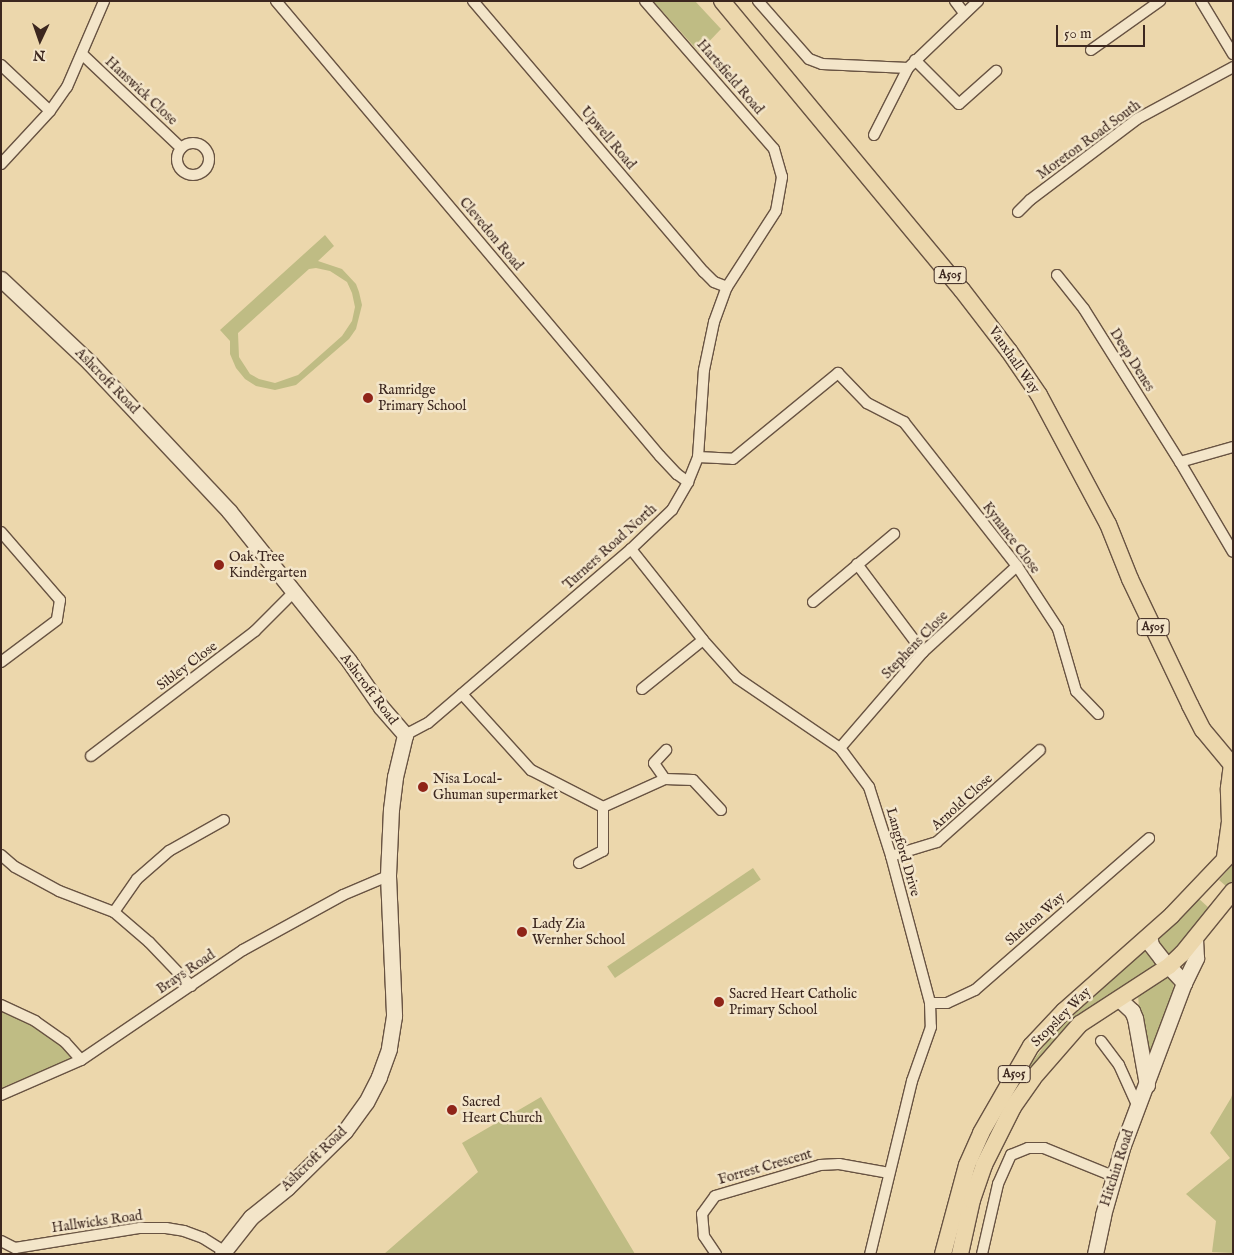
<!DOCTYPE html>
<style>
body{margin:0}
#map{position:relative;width:1234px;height:1255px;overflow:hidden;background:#ecd7ac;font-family:"IM FELL English",serif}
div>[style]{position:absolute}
.green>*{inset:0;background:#bfbc84;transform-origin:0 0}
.roads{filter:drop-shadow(1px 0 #685342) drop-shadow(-1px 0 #685342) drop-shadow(0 1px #685342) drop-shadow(0 -1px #685342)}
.street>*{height:10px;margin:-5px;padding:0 5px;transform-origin:5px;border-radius:5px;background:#f3e5c9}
.street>.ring{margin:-5px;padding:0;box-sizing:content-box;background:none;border:10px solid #f3e5c9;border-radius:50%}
.secondary>*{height:15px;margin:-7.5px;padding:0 7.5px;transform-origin:7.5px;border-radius:7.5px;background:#f3e5c9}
.primary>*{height:16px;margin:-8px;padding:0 8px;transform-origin:8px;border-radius:8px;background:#ecd7ac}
.dots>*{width:14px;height:14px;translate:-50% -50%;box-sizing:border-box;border:2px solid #f3e5c9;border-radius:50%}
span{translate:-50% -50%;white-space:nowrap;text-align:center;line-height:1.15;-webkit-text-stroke:5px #f3e5c9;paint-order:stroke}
.shield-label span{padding:1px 4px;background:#f3e5c9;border:1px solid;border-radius:4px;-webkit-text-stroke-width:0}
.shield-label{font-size:12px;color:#3c271f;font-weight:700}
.street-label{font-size:14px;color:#3c271f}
.poi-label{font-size:14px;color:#3c271f}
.left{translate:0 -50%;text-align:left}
.frame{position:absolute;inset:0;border:2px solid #3c271f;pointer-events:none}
.north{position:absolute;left:15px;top:15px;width:50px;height:50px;-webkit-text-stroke:4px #f3e5c9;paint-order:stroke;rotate:183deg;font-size:14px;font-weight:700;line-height:20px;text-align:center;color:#3c271f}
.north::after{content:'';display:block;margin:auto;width:18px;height:22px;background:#3c271f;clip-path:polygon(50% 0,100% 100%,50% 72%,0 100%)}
.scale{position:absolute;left:1056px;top:25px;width:89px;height:22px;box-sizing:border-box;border:2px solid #3c271f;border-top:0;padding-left:6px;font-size:15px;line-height:18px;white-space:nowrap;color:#3c271f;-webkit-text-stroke:4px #f3e5c9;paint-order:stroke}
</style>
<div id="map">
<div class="green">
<i style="clip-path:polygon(653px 1px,695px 1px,721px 29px,699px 52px)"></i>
<i style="clip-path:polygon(evenodd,325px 235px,334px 246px,318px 261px,342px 269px,356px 284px,359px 292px,362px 305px,356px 329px,349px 339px,296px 385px,275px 390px,256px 386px,245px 379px,236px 368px,230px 354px,230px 341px,220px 330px,325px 235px,316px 268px,330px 271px,347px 282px,352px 293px,355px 307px,352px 321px,342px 336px,298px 375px,275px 383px,259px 379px,250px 374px,239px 357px,238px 333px,309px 269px,316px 268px)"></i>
<i style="clip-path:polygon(1233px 864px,1233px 881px,1227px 887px,1219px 880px)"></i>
<i style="left:753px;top:868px;width:14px;height:176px;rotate:56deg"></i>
<i style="clip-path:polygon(1197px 897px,1209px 908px,1169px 958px,1158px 944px,1158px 940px)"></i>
<i style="clip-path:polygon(1144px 951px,1158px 963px,1158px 966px,1029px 1072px,953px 1254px,949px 1254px,979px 1151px,1017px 1083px,1047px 1042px,1064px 1024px)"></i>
<i style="clip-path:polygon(1167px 976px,1173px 978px,1174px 991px,1152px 1054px,1148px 1057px,1141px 1032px,1138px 995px)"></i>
<i style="clip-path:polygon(1px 1011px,32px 1026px,59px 1042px,73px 1058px,1px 1088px)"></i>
<i style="clip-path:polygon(1233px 1092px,1233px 1253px,1212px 1252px,1216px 1221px,1186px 1194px,1230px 1158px,1210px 1133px,1231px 1098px)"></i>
<i style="clip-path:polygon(541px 1097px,635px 1254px,384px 1254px,478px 1172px,462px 1143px)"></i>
</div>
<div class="roads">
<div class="street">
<i style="left:276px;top:1px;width:595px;rotate:49.84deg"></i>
<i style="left:660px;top:456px;width:25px;rotate:47deg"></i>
<i style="left:677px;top:474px;width:14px;rotate:36deg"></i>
<i style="left:473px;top:1px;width:356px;rotate:49.6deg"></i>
<i style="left:704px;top:272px;width:14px;rotate:45deg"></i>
<i style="left:714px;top:282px;width:14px;rotate:21deg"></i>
<i style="left:758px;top:1px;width:77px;rotate:48.7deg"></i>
<i style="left:809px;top:59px;width:14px;rotate:21deg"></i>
<i style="left:822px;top:64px;width:86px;rotate:2.7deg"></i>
<i style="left:908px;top:68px;width:97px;rotate:-43.7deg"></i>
<i style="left:955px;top:1px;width:15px;rotate:53deg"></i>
<i style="left:1201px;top:1px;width:62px;rotate:58.9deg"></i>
<i style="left:1091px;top:50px;width:85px;rotate:-35.4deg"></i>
<i style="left:83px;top:55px;width:135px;rotate:43.5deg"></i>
<i style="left:915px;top:60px;width:62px;rotate:45deg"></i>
<i style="left:959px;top:104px;width:50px;rotate:-41.7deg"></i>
<i style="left:1px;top:65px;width:67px;rotate:43.2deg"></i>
<i style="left:874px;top:135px;width:75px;rotate:-63.1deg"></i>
<i class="ring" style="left:177px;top:143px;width:22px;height:22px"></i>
<i style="left:1px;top:164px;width:72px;rotate:-47.2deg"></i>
<i style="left:50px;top:111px;width:29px;rotate:-55deg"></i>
<i style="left:67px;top:87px;width:94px;rotate:-66.7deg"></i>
<i style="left:1018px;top:212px;width:17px;rotate:-45deg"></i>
<i style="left:1030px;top:200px;width:134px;rotate:-37.1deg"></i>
<i style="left:1137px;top:119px;width:109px;rotate:-28.4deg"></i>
<i style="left:1057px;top:275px;width:43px;rotate:51.5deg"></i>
<i style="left:1084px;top:309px;width:181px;rotate:57.9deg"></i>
<i style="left:1180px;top:462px;width:104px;rotate:59.5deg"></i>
<i style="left:698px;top:457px;width:35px;rotate:3deg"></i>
<i style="left:733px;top:459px;width:136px;rotate:-39.3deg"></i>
<i style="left:838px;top:373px;width:42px;rotate:46deg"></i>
<i style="left:867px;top:403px;width:42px;rotate:27.2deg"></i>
<i style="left:904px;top:422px;width:183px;rotate:51.9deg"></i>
<i style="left:1017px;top:566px;width:75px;rotate:56.9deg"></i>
<i style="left:1058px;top:629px;width:65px;rotate:73.8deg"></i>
<i style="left:1076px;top:691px;width:32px;rotate:46deg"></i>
<i style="left:1180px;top:462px;width:55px;rotate:-15.8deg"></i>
<i style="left:1px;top:532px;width:90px;rotate:49.1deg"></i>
<i style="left:60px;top:600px;width:20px;rotate:99deg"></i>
<i style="left:57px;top:620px;width:70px;rotate:143.1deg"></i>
<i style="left:631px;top:549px;width:116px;rotate:51.6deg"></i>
<i style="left:703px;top:640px;width:51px;rotate:48.2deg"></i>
<i style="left:737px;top:678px;width:125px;rotate:34.2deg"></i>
<i style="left:840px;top:748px;width:49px;rotate:53.4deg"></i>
<i style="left:869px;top:787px;width:72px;rotate:72.3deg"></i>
<i style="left:891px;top:856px;width:152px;rotate:75.1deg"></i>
<i style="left:930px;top:1003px;width:24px;rotate:88deg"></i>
<i style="left:931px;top:1027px;width:57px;rotate:109.4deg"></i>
<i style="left:912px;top:1081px;width:178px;rotate:103.6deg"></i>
<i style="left:857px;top:564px;width:110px;rotate:53.1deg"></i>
<i style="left:813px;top:602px;width:106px;rotate:-40deg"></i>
<i style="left:642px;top:689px;width:78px;rotate:-38.8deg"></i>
<i style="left:462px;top:694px;width:103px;rotate:47.8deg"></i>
<i style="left:531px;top:770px;width:81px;rotate:27.2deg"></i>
<i style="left:603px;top:807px;width:68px;rotate:-24.3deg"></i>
<i style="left:665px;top:779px;width:28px;rotate:2deg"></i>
<i style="left:693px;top:780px;width:41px;rotate:47deg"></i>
<i style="left:405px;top:735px;width:26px;rotate:-28deg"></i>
<i style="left:428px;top:723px;width:267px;rotate:-40.6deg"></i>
<i style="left:631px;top:549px;width:57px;rotate:-43.6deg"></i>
<i style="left:672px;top:510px;width:32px;rotate:-60deg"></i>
<i style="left:688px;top:482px;width:27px;rotate:-68deg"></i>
<i style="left:698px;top:457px;width:87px;rotate:-86.1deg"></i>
<i style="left:704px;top:370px;width:49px;rotate:-78.2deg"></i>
<i style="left:714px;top:322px;width:37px;rotate:-70deg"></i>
<i style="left:727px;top:287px;width:90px;rotate:-57.2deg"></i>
<i style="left:776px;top:211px;width:35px;rotate:-80deg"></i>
<i style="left:782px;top:177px;width:29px;rotate:-106deg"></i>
<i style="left:774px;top:149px;width:196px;rotate:-131.1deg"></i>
<i style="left:840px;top:748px;width:127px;rotate:-49.2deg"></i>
<i style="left:923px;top:652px;width:127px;rotate:-42.5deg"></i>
<i style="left:91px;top:756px;width:206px;rotate:-37.3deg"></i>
<i style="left:255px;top:631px;width:55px;rotate:-45deg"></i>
<i style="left:665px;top:779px;width:19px;rotate:-125deg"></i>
<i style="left:654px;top:763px;width:18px;rotate:-47deg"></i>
<i style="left:1px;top:855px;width:18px;rotate:41deg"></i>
<i style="left:15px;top:867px;width:50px;rotate:28.6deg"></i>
<i style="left:59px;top:891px;width:59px;rotate:20.9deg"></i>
<i style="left:114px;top:912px;width:46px;rotate:40.6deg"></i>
<i style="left:149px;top:942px;width:61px;rotate:46.3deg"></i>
<i style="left:891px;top:856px;width:48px;rotate:-16.9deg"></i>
<i style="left:937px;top:842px;width:138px;rotate:-41.8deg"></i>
<i style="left:579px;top:863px;width:27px;rotate:-27deg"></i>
<i style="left:603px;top:851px;width:44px;rotate:-90deg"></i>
<i style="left:114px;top:912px;width:40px;rotate:-55.1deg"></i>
<i style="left:137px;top:879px;width:43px;rotate:-41.2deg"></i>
<i style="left:169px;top:851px;width:63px;rotate:-29.4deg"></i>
<i style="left:930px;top:1003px;width:17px"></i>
<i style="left:947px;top:1003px;width:31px;rotate:-25deg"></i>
<i style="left:975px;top:990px;width:231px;rotate:-41.1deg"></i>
<i style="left:1px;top:1005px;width:38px;rotate:25deg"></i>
<i style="left:35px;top:1021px;width:37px;rotate:35deg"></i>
<i style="left:65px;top:1042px;width:24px;rotate:48deg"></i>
<i style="left:1101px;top:1041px;width:30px;rotate:53deg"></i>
<i style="left:1119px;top:1065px;width:46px;rotate:65.7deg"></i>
<i style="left:1px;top:1095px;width:87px;rotate:-23.6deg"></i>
<i style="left:81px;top:1060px;width:196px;rotate:-34.2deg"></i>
<i style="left:243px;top:950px;width:114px;rotate:-28.8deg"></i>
<i style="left:343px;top:895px;width:49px;rotate:-22.9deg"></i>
<i style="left:1px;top:1241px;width:16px;rotate:27deg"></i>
<i style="left:15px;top:1248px;width:127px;rotate:-9.1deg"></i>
<i style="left:140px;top:1228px;width:26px"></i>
<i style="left:166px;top:1228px;width:18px;rotate:9deg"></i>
<i style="left:184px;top:1231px;width:20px;rotate:20deg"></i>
<i style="left:203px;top:1238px;width:25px;rotate:32deg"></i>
<i style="left:716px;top:1254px;width:22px;rotate:-124deg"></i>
<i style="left:704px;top:1236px;width:22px;rotate:-95deg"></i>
<i style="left:702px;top:1214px;width:22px;rotate:-54deg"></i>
<i style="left:715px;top:1196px;width:109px;rotate:-16.4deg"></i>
<i style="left:820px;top:1165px;width:19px;rotate:-3deg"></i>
<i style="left:839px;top:1164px;width:51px;rotate:10.2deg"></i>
<i style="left:982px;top:1254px;width:72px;rotate:-77.1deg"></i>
<i style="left:998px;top:1184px;width:32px;rotate:-66deg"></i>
<i style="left:1011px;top:1155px;width:18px;rotate:-22deg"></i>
<i style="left:1028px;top:1148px;width:16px"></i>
<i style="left:1044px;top:1148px;width:74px;rotate:22.1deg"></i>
</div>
<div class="secondary">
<i style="left:1px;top:279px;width:122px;rotate:43.3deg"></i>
<i style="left:90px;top:363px;width:203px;rotate:46.8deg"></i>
<i style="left:229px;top:511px;width:192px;rotate:51.3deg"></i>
<i style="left:349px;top:661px;width:56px;rotate:55.2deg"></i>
<i style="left:381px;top:707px;width:37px;rotate:49deg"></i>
<i style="left:405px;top:735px;width:43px;rotate:103.4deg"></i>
<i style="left:395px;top:777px;width:32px;rotate:97deg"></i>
<i style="left:391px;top:809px;width:67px;rotate:92.6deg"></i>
<i style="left:388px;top:876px;width:140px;rotate:87.5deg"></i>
<i style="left:394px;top:1016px;width:33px;rotate:99deg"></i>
<i style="left:389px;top:1049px;width:30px;rotate:110deg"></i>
<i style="left:379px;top:1077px;width:28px;rotate:117deg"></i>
<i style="left:366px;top:1102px;width:36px;rotate:126deg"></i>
<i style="left:345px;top:1131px;width:81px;rotate:135.5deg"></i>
<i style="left:287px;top:1188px;width:46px;rotate:141.1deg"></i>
<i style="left:251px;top:1217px;width:47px;rotate:128.1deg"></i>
<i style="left:1149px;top:935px;width:10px;rotate:79deg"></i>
<i style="left:1151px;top:945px;width:16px;rotate:52deg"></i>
<i style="left:1161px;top:958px;width:34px;rotate:47deg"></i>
<i style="left:1119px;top:999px;width:18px;rotate:43deg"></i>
<i style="left:1132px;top:1011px;width:8px;rotate:67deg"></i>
<i style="left:1135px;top:1018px;width:68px;rotate:79.8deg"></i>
<i style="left:1095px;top:1254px;width:40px;rotate:-78deg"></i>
<i style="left:1103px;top:1215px;width:73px;rotate:-74.1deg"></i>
<i style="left:1123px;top:1145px;width:173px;rotate:-69.4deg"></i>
<i style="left:1184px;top:983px;width:28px;rotate:-64deg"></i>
<i style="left:1196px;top:958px;width:20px;rotate:-93deg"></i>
</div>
<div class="primary">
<i style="left:722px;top:1px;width:376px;rotate:50.3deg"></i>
<i style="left:962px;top:290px;width:77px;rotate:52.4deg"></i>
<i style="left:1009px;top:351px;width:53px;rotate:55.7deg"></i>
<i style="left:1039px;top:395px;width:146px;rotate:61.9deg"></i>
<i style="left:1108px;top:524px;width:59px;rotate:68.2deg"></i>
<i style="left:1130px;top:579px;width:140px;rotate:64.5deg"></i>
<i style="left:1190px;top:705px;width:28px;rotate:63deg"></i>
<i style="left:1203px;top:730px;width:47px;rotate:50.2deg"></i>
<i style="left:1225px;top:857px;width:34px;rotate:-82deg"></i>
<i style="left:1230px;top:823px;width:35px;rotate:-92deg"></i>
<i style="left:1229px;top:788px;width:23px;rotate:-83deg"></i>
<i style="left:943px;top:1254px;width:92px;rotate:-74.9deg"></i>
<i style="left:967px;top:1165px;width:35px;rotate:-66deg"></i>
<i style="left:981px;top:1133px;width:100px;rotate:-60.1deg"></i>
<i style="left:1031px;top:1046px;width:48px;rotate:-46.7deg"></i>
<i style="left:1064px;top:1011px;width:144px;rotate:-41.6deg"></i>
<i style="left:1172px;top:915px;width:88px;rotate:-46.4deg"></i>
<i style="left:960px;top:1254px;width:55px;rotate:-77.5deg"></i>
<i style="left:972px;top:1200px;width:37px;rotate:-71deg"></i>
<i style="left:984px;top:1165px;width:65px;rotate:-63.4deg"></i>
<i style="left:1013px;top:1107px;width:35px;rotate:-55deg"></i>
<i style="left:1033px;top:1078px;width:72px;rotate:-49deg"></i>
<i style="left:1080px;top:1024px;width:106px;rotate:-33.1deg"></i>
<i style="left:1169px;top:966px;width:18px;rotate:-43deg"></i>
<i style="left:1182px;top:954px;width:81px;rotate:-51deg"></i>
</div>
</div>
<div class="dots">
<i style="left:368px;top:398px;background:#8f2418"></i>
<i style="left:219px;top:565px;background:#8f2418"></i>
<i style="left:423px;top:787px;background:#8f2418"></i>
<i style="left:522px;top:932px;background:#8f2418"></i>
<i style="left:719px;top:1002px;background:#8f2418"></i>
<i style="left:452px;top:1110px;background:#8f2418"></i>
</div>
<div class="shield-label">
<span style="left:950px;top:275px">A505</span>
<span style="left:1153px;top:627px">A505</span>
<span style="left:1014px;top:1074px">A505</span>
</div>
<div class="street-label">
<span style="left:730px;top:77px;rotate:49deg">Hartsfield Road</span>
<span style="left:141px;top:91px;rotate:43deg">Hanswick Close</span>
<span style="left:608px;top:138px;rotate:50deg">Upwell Road</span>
<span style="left:1089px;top:140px;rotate:-36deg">Moreton Road South</span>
<span style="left:491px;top:234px;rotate:50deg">Clevedon Road</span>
<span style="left:1014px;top:360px;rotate:55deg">Vauxhall Way</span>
<span style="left:1132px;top:360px;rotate:58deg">Deep Denes</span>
<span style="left:107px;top:381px;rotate:46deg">Ashcroft Road</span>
<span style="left:1011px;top:538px;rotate:53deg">Kynance Close</span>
<span style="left:610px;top:547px;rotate:-42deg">Turners Road North</span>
<span style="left:915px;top:645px;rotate:-46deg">Stephens Close</span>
<span style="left:187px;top:666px;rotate:-37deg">Sibley Close</span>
<span style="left:369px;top:689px;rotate:53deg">Ashcroft Road</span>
<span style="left:962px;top:802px;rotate:-42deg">Arnold Close</span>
<span style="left:903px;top:852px;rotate:74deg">Langford Drive</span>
<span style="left:1035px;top:919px;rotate:-41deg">Shelton Way</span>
<span style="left:186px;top:972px;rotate:-34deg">Brays Road</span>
<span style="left:1061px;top:1017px;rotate:-45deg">Stopsley Way</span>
<span style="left:314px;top:1159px;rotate:-44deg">Ashcroft Road</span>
<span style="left:765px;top:1167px;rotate:-16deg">Forrest Crescent</span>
<span style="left:1117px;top:1168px;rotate:-72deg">Hitchin Road</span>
<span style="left:97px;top:1222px;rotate:-8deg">Hallwicks Road</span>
</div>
<div class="poi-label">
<span class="left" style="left:378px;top:398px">Ramridge<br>Primary School</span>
<span class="left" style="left:229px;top:565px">Oak Tree<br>Kindergarten</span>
<span class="left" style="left:433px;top:787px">Nisa Local-<br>Ghuman supermarket</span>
<span class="left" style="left:532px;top:932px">Lady Zia<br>Wernher School</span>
<span class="left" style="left:729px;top:1002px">Sacred Heart Catholic<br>Primary School</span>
<span class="left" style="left:462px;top:1110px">Sacred<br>Heart Church</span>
</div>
<div class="frame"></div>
<div class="north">N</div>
<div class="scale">50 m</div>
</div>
